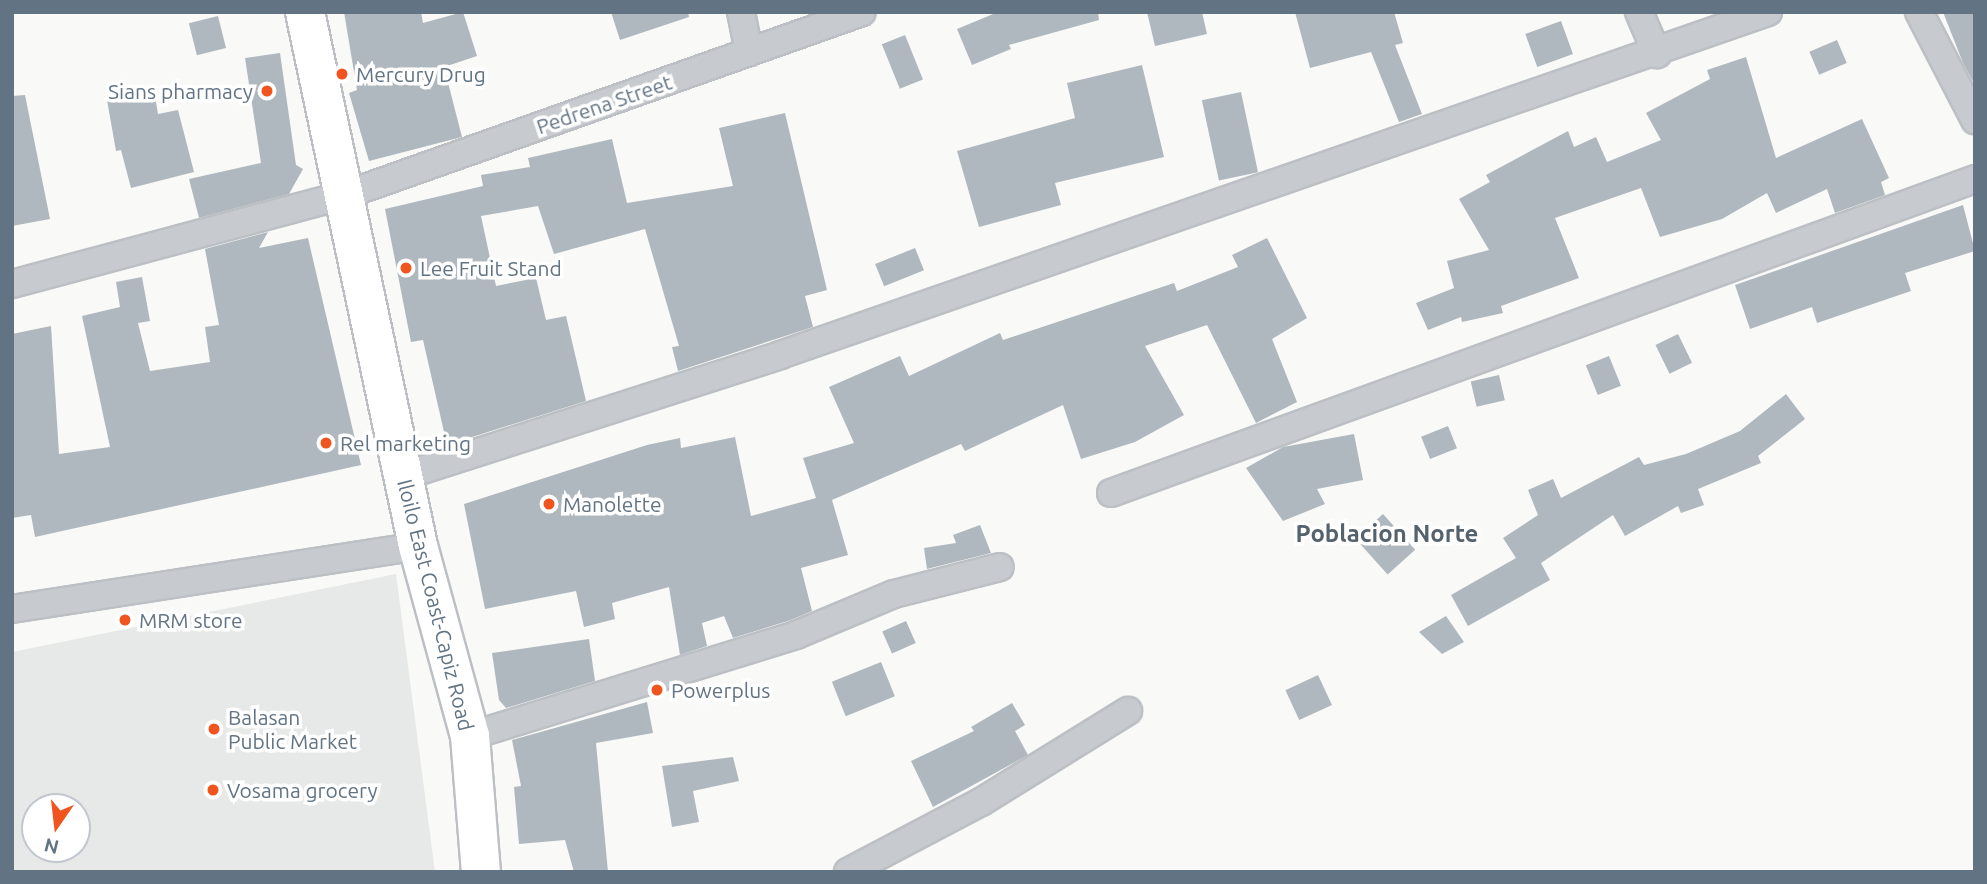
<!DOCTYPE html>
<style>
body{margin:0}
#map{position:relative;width:1987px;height:884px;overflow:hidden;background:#f9f9f7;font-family:Ubuntu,sans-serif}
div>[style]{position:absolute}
.built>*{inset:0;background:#e7e8e8}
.building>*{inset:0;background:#afb8be;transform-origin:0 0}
.roads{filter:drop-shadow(2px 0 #bcc0c4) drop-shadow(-2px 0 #bcc0c4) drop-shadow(0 2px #bcc0c4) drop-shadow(0 -2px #bcc0c4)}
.street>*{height:26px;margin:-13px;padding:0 13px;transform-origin:13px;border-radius:13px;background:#c7cbcf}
.primary>*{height:38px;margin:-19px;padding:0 19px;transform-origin:19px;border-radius:19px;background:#fff}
.dots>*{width:19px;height:19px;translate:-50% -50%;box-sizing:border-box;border:4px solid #fff;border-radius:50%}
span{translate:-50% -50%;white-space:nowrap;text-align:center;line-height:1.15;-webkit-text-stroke:7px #fff;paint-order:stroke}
.poi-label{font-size:21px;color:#627484}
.left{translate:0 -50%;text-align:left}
.right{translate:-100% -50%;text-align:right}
.street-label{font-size:21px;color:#627484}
.quarter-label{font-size:24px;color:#54626e;font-weight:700}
.frame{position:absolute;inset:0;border:14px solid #627484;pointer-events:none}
.north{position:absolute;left:21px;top:793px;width:70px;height:70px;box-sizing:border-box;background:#fff;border:2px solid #c0c7ce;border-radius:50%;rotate:194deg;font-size:19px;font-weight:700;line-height:28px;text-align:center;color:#627484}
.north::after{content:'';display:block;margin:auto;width:24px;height:32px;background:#f0541f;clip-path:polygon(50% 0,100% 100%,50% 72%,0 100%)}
</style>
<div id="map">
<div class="built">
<i style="clip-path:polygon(evenodd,396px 574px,435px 872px,12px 872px,12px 652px,396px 574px,35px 807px,77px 807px,77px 849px,35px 849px,35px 807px)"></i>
</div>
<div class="building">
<i style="clip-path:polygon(344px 12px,421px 12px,423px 23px,463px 12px,477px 56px,444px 67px,462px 137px,369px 161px,349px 93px,357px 90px)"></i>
<i style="clip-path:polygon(611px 12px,688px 12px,689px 17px,620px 40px)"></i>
<i style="clip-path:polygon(998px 12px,1098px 12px,1099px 20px,1009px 45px,1011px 49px,972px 65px,957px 29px)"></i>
<i style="clip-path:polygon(1147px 12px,1202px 12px,1207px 34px,1155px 46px)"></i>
<i style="clip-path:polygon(1295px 12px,1394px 12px,1403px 43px,1395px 45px,1422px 114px,1399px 122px,1371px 52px,1310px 68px)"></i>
<i style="clip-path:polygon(1943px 12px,1975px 12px,1975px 85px,1963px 63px)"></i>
<i style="left:218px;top:16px;width:33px;height:30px;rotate:76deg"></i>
<i style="left:1561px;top:21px;width:35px;height:38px;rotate:70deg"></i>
<i style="left:905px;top:35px;width:48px;height:25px;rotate:68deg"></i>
<i style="left:1837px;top:40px;width:25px;height:30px;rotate:67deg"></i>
<i style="clip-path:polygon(280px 53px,296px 165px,303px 169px,289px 194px,199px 218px,189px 179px,261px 163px,245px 58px)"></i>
<i style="clip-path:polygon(1746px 57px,1776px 158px,1862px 119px,1889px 178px,1881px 182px,1885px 195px,1835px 213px,1827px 189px,1776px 213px,1767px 193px,1722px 219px,1660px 237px,1641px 188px,1555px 218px,1579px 278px,1501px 306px,1503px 313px,1462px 322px,1461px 317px,1428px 330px,1416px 303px,1454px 288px,1447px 261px,1489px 250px,1459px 199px,1490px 182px,1486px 175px,1568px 131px,1574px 147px,1596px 137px,1607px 162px,1661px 140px,1646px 113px,1710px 79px,1707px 70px)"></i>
<i style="clip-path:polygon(1142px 65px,1164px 157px,1055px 183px,1061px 205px,979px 227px,957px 151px,1075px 118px,1067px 83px)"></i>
<i style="clip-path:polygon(154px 91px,158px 114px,178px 110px,194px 172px,131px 188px,121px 150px,116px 151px,107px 100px)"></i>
<i style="left:1241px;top:92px;width:82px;height:40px;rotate:78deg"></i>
<i style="clip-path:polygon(25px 95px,50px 219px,12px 226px,12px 96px)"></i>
<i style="clip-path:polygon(785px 113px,827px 290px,805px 296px,813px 327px,678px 371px,672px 347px,679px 346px,645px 229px,554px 254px,538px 206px,481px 216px,496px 286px,536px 278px,546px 320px,566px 316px,586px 401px,447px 445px,423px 340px,411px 342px,385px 209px,483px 186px,481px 175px,530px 167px,528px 158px,612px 139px,627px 203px,733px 186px,719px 128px)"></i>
<i style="clip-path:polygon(1963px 205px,1975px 251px,1905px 273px,1911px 291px,1817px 323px,1812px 307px,1750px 329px,1735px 285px)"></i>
<i style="clip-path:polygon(268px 232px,259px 248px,308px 238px,361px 465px,35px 537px,31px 515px,12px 518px,12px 334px,51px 326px,59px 454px,110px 447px,82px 316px,120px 307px,116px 282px,142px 277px,150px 321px,138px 323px,150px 371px,210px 362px,205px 327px,219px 325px,205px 249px)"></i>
<i style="clip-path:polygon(1267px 238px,1307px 318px,1272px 339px,1297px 402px,1256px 423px,1207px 325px,1145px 346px,1184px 415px,1135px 442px,1081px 459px,1063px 405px,965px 451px,961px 444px,832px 500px,848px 555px,801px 568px,812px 611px,791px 620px,733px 638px,724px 616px,702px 623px,707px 646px,680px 655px,669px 587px,612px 603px,615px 619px,584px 627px,576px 591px,485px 609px,464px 504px,647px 445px,680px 438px,681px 448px,735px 437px,751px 516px,816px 498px,803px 458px,854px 443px,829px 387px,900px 356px,909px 376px,1000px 333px,1003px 340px,1174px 283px,1177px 291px,1238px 267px,1232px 255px)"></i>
<i style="left:915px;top:248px;width:24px;height:43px;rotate:68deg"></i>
<i style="left:1678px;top:334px;width:32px;height:25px;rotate:64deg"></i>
<i style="left:1609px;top:356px;width:32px;height:25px;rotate:68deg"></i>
<i style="left:1499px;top:375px;width:26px;height:29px;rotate:77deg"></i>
<i style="clip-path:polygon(1786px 394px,1805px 419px,1758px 456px,1761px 463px,1698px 489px,1704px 505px,1681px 513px,1678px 506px,1625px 536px,1613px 515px,1541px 563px,1550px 580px,1468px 626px,1451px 595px,1516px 558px,1503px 538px,1538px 515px,1528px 490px,1553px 479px,1561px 498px,1639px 457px,1644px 465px,1686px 454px,1740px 431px)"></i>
<i style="left:1448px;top:426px;width:24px;height:29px;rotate:68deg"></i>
<i style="clip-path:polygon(1354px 434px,1363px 480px,1317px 489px,1325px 504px,1283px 521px,1246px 468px,1283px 447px)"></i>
<i style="left:1383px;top:514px;width:48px;height:37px;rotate:48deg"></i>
<i style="clip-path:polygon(980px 525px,991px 553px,927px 569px,924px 548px,956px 543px,953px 535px)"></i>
<i style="clip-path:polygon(1446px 616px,1464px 642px,1442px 654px,1419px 632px)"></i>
<i style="left:906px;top:621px;width:24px;height:26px;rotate:66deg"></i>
<i style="clip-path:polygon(589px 639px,595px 681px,506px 708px,499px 700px,492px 653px)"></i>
<i style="left:881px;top:662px;width:37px;height:53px;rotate:68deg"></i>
<i style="left:1318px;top:675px;width:33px;height:36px;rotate:65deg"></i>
<i style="clip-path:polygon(647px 702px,653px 733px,596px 743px,608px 872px,574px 872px,565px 840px,519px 844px,514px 787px,521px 786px,512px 740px)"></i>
<i style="clip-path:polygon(1012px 703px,1025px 725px,1015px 731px,1028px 755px,933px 807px,911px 761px,974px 731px,971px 727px)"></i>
<i style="clip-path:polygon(733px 757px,739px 781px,693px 791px,699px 822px,672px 827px,662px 766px)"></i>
</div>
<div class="roads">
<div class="street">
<i style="left:741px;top:12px;width:41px;rotate:78.7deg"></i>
<i style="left:1639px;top:12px;width:46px;rotate:66.8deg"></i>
<i style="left:1919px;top:12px;width:122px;rotate:62.6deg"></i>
<i style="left:12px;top:284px;width:345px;rotate:-15deg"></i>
<i style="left:345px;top:195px;width:548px;rotate:-19.49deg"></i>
<i style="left:404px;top:476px;width:395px;rotate:-17.8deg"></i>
<i style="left:780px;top:355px;width:1046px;rotate:-19.15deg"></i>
<i style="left:1111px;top:493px;width:919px;rotate:-19.97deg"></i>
<i style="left:12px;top:609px;width:411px;rotate:-8.8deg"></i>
<i style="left:470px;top:736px;width:341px;rotate:-17.2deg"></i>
<i style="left:796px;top:635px;width:106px;rotate:-22.7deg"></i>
<i style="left:894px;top:594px;width:109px;rotate:-14.3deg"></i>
<i style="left:848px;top:872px;width:150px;rotate:-27.8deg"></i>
<i style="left:981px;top:802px;width:173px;rotate:-31.8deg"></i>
</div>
<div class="primary">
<i style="left:305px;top:12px;width:546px;rotate:78.05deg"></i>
<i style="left:418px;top:546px;width:197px;rotate:74.7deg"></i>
<i style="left:470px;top:736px;width:136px;rotate:85.4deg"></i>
</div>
</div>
<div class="dots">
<i style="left:342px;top:74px;background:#f0541f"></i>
<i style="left:267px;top:91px;background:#f0541f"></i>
<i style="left:406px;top:268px;background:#f0541f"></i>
<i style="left:326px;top:443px;background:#f0541f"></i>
<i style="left:549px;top:504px;background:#f0541f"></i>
<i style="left:125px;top:620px;background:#f0541f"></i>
<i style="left:657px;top:690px;background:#f0541f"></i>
<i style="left:214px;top:729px;background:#f0541f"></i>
<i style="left:213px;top:790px;background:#f0541f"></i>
</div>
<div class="poi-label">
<span class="left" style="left:356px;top:74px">Mercury Drug</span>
<span class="right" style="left:253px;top:91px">Sians pharmacy</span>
<span class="left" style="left:420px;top:268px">Lee Fruit Stand</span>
<span class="left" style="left:340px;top:443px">Rel marketing</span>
<span class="left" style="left:563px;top:504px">Manolette</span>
<span class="left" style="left:139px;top:620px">MRM store</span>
<span class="left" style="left:671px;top:690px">Powerplus</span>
<span class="left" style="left:228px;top:729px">Balasan<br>Public Market</span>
<span class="left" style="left:227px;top:790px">Vosama grocery</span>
</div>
<div class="street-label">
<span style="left:604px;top:104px;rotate:-19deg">Pedrena Street</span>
<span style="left:436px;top:605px;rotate:76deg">Iloilo East Coast-Capiz Road</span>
</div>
<div class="quarter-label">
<span style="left:1387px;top:534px">Poblacion Norte</span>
</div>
<div class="frame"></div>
<div class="north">N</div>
</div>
